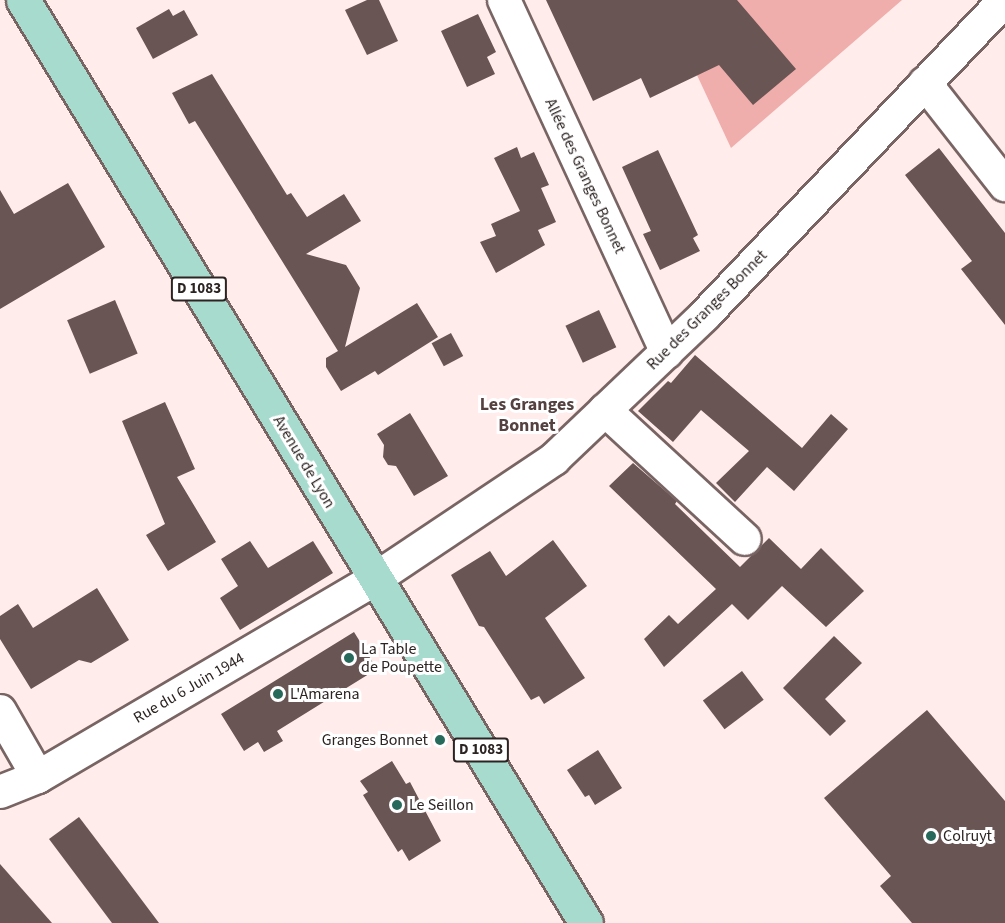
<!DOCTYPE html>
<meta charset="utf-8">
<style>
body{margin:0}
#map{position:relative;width:1005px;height:923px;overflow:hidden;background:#ffeceb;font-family:"Source Sans 3",sans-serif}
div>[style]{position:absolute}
.green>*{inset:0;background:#efadab}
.building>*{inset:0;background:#685554;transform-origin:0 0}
.roads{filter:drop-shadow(2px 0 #786463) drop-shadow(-2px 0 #786463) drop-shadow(0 2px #786463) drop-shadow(0 -2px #786463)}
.minor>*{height:32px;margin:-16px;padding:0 16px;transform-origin:16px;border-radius:16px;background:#fff}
.major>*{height:33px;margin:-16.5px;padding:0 16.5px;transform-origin:16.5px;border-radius:16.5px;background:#a7dbce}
.dots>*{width:16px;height:16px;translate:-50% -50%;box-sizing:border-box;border:3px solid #fff;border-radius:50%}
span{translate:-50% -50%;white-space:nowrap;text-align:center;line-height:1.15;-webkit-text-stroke:6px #fff;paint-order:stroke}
.shield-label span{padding:2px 4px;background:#fff;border:2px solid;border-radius:4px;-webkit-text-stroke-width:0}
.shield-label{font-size:15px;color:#2c2423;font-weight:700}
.street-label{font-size:16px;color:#2c2423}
.poi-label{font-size:16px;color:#2c2423}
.left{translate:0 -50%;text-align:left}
.right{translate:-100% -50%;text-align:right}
.neighbourhood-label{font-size:18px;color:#544140;font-weight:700}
</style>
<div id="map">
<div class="green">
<i style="clip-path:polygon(662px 0,902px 0,731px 148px)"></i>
</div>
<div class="building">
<i style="clip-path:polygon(367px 0,379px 0,398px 41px,367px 55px,345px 10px)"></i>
<i style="clip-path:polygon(546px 0,737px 0,796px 69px,753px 105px,719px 65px,650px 98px,641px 78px,593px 101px)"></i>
<i style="clip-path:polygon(169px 9px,173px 16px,184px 10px,198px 35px,153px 59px,136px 28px)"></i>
<i style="clip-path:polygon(478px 14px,496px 52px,487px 57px,495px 74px,467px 87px,441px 31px)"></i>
<i style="clip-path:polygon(212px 74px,287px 195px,291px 193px,307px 217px,344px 194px,361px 221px,306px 254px,346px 265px,360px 288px,345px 347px,417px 303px,438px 337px,378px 375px,375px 371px,341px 391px,326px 367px,326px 358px,338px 351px,195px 121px,189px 124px,172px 93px)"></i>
<i style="clip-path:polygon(517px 147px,521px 158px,534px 152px,549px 185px,541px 188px,556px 222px,538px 230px,545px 245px,496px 273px,480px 242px,496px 236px,491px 224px,520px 211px,494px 158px)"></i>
<i style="clip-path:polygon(939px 148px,1005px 233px,1005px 325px,961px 269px,972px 261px,905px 175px)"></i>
<i style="clip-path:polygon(658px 150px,698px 235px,693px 238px,700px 251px,660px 270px,643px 234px,651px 231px,622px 167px)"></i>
<i style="clip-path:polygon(68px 183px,105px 247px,0 309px,0 190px,14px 214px)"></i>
<i style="left:115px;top:300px;width:58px;height:52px;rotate:67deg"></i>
<i style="left:599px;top:310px;width:41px;height:37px;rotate:65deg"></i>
<i style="left:451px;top:333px;width:26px;height:22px;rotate:62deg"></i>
<i style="clip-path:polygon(695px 355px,802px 448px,831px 414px,848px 429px,794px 491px,767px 467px,735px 502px,716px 483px,749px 451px,701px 410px,673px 442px,638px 411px,668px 381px,671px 383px)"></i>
<i style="clip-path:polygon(165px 402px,195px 469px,177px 477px,216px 542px,168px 571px,146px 535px,165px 524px,122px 421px)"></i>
<i style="clip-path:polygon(410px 413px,448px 476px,414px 496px,396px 466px,388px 465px,383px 457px,384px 445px,377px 434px)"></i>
<i style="clip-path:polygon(633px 463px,677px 501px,675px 504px,740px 567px,769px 538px,801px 569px,821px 548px,864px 591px,826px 627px,782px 586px,748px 620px,732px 604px,664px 667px,644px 639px,669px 615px,678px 624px,716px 589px,609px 486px)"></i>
<i style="clip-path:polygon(553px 540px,587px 586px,545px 618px,585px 678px,544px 704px,539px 696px,531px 700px,484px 627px,479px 626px,451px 575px,490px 551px,506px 576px)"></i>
<i style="clip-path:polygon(250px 541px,268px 568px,313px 541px,333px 573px,240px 630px,220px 598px,238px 586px,221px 559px)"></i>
<i style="clip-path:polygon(97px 588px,129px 640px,91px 663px,79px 660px,31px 689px,0 639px,0 616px,18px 604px,33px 628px)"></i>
<i style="clip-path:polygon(354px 632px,377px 669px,277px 731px,283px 741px,264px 752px,258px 742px,244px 751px,221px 714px)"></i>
<i style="clip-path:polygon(834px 636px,862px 663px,825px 699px,846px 721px,830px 736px,783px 688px)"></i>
<i style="left:742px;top:671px;width:36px;height:49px;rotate:53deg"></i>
<i style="clip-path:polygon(927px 710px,1005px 801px,1005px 923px,912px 923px,880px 886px,891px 876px,824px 798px)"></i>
<i style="clip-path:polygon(598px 750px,622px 788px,595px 805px,589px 795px,585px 797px,567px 770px)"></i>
<i style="clip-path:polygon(392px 761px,406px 784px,410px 782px,441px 841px,409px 861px,402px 849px,398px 852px,363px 795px,368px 792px,360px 781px)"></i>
<i style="clip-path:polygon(79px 817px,120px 871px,159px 923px,112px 923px,49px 839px)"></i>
<i style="clip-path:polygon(0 864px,52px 923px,0 923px)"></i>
</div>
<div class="roads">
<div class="minor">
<i style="left:504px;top:0;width:388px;rotate:65.2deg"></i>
<i style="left:925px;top:83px;width:130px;rotate:51.9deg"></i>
<i style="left:605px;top:410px;width:190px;rotate:42.7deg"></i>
<i style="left:0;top:711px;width:76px;rotate:60.1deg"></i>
<i style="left:0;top:792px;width:41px;rotate:-21.5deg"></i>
<i style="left:38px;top:777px;width:391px;rotate:-30.4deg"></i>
<i style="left:375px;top:579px;width:216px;rotate:-33.8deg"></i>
<i style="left:554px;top:459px;width:207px;rotate:-43.6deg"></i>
<i style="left:704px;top:316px;width:436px;rotate:-46.4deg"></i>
</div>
<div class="major">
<i style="left:23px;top:0;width:1081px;rotate:58.62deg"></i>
</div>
</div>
<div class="dots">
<i style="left:349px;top:658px;background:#276a5c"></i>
<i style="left:278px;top:694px;background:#276a5c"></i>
<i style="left:440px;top:740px;background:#276a5c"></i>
<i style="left:397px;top:805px;background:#276a5c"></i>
<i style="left:931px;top:836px;background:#276a5c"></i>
</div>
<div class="shield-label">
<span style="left:199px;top:289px">D 1083</span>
<span style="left:481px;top:750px">D 1083</span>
</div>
<div class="street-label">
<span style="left:585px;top:176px;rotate:65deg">Allée des Granges Bonnet</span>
<span style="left:707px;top:310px;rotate:-45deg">Rue des Granges Bonnet</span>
<span style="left:304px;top:462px;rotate:59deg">Avenue de Lyon</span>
<span style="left:189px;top:688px;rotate:-30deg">Rue du 6 Juin 1944</span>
</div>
<div class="poi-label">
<span class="left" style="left:361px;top:658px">La Table<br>de Poupette</span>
<span class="left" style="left:290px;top:694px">L'Amarena</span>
<span class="right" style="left:428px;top:740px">Granges Bonnet</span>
<span class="left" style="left:409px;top:805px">Le Seillon</span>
<span class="left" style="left:943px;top:836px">Colruyt</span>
</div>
<div class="neighbourhood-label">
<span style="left:527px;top:416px">Les Granges<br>Bonnet</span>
</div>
</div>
